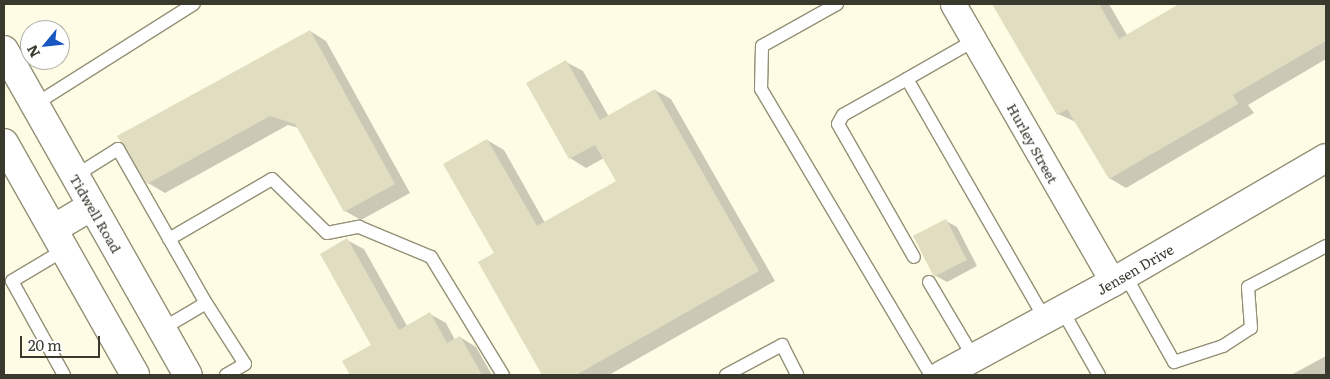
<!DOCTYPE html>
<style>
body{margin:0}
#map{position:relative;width:1330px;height:379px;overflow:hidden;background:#fefce4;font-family:Literata,serif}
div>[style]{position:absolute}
.shadow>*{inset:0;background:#0003}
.building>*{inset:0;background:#e0ddc0;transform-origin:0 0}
.roads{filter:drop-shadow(1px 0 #939076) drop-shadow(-1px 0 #939076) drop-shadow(0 1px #939076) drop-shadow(0 -1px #939076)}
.service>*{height:12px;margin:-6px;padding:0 6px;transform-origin:6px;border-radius:6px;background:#fff}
.minor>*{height:25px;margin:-12.5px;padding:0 12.5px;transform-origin:12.5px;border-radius:12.5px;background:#fff}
.secondary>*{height:28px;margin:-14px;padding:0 14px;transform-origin:14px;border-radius:14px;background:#fff}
span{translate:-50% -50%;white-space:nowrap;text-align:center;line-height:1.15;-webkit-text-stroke:4px #fff;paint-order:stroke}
.street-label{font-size:14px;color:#3a392e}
.frame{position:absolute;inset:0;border:5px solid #3a392e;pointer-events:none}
.north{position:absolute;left:20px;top:20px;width:50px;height:50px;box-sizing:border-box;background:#fff;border:1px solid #b0b0ab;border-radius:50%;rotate:242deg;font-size:14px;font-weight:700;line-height:20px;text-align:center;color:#3a392e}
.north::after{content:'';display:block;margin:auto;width:18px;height:22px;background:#1857c2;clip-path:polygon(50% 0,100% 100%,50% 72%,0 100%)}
.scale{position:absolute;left:20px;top:336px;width:80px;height:22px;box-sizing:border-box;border:2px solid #3a392e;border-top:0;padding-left:6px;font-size:15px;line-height:18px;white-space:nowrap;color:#3a392e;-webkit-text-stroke:4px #fff;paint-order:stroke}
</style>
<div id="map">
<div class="shadow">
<i style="clip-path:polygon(1006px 4px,1109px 4px,1127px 35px,1182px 4px,1326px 4px,1326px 59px,1248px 105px,1254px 113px,1126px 188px,1109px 178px,1076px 122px,1058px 114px,997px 9px)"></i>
<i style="clip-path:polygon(310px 31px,326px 41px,410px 193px,361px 220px,345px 211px,299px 128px,288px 125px,165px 193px,148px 183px)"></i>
<i style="clip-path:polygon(566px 62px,583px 71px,609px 117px,655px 90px,671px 99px,775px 281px,609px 375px,543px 375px,479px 262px,495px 253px,487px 140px,504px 150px,545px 223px,617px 182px,604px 158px,586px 168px,570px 158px)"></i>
<i style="clip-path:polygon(946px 221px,957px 227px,977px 266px,947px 282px,936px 276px)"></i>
<i style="clip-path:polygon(347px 240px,364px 249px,407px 326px,430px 314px,446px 323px,455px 340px,460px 337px,476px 347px,492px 375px,351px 375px,344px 362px,373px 346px)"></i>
<i style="clip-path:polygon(1326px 356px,1326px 375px,1291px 375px)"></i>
</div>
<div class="building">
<i style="clip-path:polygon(992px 4px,1099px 4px,1119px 39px,1179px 4px,1326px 4px,1326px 41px,1233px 95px,1238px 104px,1109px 179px,1067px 109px,1057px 115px)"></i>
<i style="clip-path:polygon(310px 30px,395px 184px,344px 212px,295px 124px,270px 116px,147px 184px,117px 136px)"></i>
<i style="clip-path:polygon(566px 60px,600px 120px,655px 89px,759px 271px,576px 375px,542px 375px,478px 262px,494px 253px,443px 164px,487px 139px,537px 226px,616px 181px,595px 145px,569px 159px,526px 83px)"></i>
<i style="left:946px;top:219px;width:46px;height:37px;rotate:63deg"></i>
<i style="clip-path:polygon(347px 238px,399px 330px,430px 312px,447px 343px,460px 336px,482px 375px,350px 375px,342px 361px,371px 345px,320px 254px)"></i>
</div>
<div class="roads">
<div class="service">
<i style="left:837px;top:4px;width:86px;rotate:150.8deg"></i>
<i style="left:762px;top:46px;width:43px;rotate:91.3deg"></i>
<i style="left:761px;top:89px;width:333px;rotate:59.3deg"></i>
<i style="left:975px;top:40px;width:78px;rotate:150.2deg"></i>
<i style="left:907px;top:79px;width:277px;rotate:60.1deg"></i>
<i style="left:907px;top:79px;width:73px;rotate:150.6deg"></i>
<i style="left:843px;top:115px;width:10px;rotate:119deg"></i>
<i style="left:838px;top:124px;width:153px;rotate:60.3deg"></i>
<i style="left:34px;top:105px;width:189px;rotate:-32.3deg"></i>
<i style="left:75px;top:176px;width:51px;rotate:-32.1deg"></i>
<i style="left:118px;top:149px;width:177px;rotate:60.3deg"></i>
<i style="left:206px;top:303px;width:51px;rotate:149.4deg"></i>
<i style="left:169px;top:239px;width:119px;rotate:-30.2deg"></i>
<i style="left:272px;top:179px;width:77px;rotate:44.5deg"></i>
<i style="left:327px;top:233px;width:33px;rotate:-11deg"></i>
<i style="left:359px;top:227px;width:78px;rotate:22.6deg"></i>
<i style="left:431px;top:257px;width:138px;rotate:58.6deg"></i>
<i style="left:1125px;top:275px;width:100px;rotate:60.6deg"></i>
<i style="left:1174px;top:362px;width:52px;rotate:-18.1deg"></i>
<i style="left:1223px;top:346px;width:33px;rotate:-33deg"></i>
<i style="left:1251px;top:328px;width:41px;rotate:-94.2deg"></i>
<i style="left:1248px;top:287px;width:88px;rotate:-27.7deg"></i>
<i style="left:929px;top:282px;width:88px;rotate:59.4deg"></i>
<i style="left:206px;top:303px;width:72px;rotate:57.4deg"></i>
<i style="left:245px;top:364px;width:22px;rotate:150deg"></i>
<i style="left:1062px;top:310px;width:75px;rotate:60.4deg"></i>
<i style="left:64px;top:375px;width:107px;rotate:-119deg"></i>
<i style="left:12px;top:281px;width:61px;rotate:-30.8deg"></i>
<i style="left:726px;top:375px;width:64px;rotate:-28.2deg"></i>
<i style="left:782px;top:345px;width:34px;rotate:63deg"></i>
</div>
<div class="minor">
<i style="left:953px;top:4px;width:321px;rotate:60.1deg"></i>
</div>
<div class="secondary">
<i style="left:4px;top:50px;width:373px;rotate:60.5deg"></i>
<i style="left:4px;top:143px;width:266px;rotate:60.5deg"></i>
<i style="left:53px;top:229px;width:45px;rotate:-30.5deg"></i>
<i style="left:942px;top:375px;width:195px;rotate:-28.5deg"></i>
<i style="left:1113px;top:282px;width:246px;rotate:-30.2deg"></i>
</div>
</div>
<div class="street-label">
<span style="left:1033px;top:143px;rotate:61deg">Hurley Street</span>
<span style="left:96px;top:213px;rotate:60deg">Tidwell Road</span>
<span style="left:1135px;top:269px;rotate:-30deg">Jensen Drive</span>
</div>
<div class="frame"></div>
<div class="north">N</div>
<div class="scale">20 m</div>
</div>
